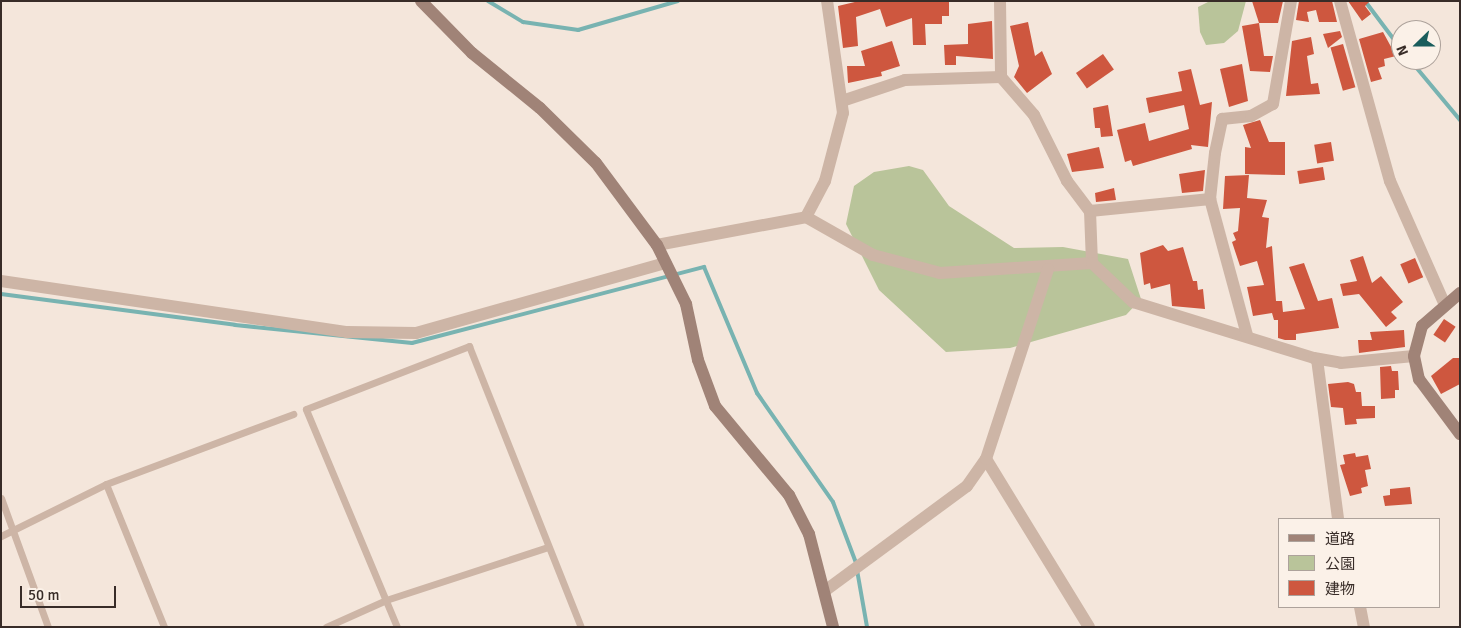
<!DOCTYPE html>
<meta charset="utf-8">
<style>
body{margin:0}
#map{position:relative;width:1461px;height:628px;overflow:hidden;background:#f4e6db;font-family:Signika,"Noto Sans JP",sans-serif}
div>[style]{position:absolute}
.green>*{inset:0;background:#b9c49a}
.stream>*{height:4px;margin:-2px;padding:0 2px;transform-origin:2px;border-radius:2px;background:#78b3b1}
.building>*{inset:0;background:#ce573f;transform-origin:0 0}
.lane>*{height:7px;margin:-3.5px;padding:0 3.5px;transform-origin:3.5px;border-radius:3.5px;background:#cdb5a6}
.street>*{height:12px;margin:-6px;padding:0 6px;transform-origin:6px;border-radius:6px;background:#cdb5a6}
.secondary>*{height:12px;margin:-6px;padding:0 6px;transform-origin:6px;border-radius:6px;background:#a08377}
span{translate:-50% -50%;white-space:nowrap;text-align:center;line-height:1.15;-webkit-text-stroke:4px #fbf1e8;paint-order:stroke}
.frame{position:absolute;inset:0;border:2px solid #382c28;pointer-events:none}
.legend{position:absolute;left:1278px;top:518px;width:162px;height:90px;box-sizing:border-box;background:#fbf1e8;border:1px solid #ada29b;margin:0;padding:6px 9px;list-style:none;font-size:15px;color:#382c28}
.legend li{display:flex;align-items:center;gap:10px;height:25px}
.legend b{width:25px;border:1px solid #ada29b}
.north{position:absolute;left:1391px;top:20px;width:50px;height:50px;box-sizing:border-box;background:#fbf1e8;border:1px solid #ada29b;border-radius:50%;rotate:248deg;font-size:14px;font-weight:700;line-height:20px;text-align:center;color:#382c28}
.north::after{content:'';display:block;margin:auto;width:18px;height:22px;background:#1a5d5c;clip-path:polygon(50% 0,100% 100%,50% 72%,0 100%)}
.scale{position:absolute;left:20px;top:586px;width:96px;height:22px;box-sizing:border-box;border:2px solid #382c28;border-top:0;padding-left:6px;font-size:15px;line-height:18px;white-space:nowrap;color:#382c28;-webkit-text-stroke:4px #fbf1e8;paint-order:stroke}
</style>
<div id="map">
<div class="green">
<i style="clip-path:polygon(1210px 1px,1246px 1px,1238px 31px,1224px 43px,1206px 45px,1200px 32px,1198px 7px)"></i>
<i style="clip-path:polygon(909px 166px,923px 170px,949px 206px,1014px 248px,1063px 247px,1128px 259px,1141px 299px,1126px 315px,1010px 348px,946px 352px,879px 290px,846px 224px,854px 186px,874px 172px)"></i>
</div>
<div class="stream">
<i style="left:488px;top:1px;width:41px;rotate:31deg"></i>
<i style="left:523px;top:22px;width:56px;rotate:8.3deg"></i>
<i style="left:578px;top:30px;width:104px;rotate:-16.2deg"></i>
<i style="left:1365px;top:1px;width:60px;rotate:53.1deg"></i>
<i style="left:1410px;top:60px;width:78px;rotate:50.2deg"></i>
<i style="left:1px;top:294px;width:236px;rotate:7.5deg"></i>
<i style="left:235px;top:325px;width:178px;rotate:5.8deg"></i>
<i style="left:412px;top:343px;width:302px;rotate:-14.6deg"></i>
<i style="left:704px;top:267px;width:137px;rotate:67.2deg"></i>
<i style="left:757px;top:393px;width:133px;rotate:55.1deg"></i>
<i style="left:833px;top:502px;width:65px;rotate:69.3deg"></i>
<i style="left:857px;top:570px;width:58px;rotate:80deg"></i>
</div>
<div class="building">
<i style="clip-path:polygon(859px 1px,949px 1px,949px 16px,942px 16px,942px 24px,925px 24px,926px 45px,913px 45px,912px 18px,886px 27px,880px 9px,856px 17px,858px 46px,843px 48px,838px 6px)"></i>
<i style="clip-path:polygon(1252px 1px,1283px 1px,1278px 23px,1259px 23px)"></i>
<i style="clip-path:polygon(1299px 1px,1332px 1px,1337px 22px,1319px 22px,1316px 10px,1307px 12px,1309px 22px,1296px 20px)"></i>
<i style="clip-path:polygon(1348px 1px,1370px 1px,1365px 6px,1371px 14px,1362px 21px)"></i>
<i style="clip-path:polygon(992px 21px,993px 59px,956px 56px,956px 65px,945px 65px,944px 45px,968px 44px,968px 24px)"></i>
<i style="clip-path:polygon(1028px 22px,1035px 56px,1042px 51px,1052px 74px,1027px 93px,1014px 77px,1019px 66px,1010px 26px)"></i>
<i style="clip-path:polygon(1259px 23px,1264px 56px,1273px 56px,1270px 72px,1250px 71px,1242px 26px)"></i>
<i style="clip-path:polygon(1340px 31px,1342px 37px,1328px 48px,1323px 34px)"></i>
<i style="clip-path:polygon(1383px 32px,1396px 56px,1384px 59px,1385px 66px,1378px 68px,1382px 79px,1371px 82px,1359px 39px)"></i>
<i style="clip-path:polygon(1311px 37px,1314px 54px,1307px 56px,1311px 84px,1318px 83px,1320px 94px,1286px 96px,1292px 41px)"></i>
<i style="clip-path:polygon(892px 41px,900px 66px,881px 72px,882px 76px,848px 83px,847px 66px,865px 66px,861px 51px)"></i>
<i style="left:1343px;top:44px;width:45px;height:13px;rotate:74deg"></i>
<i style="left:1103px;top:54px;width:19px;height:33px;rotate:55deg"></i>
<i style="clip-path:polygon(1242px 64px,1248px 101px,1229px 107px,1220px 69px)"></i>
<i style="clip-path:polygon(1191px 69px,1200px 105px,1212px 102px,1208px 147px,1191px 145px,1192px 149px,1133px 166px,1131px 160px,1125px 162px,1117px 130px,1145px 123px,1149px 141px,1189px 129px,1184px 105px,1149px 113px,1146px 98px,1182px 91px,1178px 72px)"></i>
<i style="clip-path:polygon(1108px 105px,1113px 136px,1101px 137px,1100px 128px,1095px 128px,1093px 108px)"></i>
<i style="clip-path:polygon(1260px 120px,1269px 142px,1285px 142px,1285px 175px,1245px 174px,1245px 147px,1251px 148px,1243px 125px)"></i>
<i style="left:1331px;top:142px;width:19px;height:17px;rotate:81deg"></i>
<i style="clip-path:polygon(1099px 147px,1104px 168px,1072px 172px,1067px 154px)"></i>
<i style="left:1323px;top:167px;width:13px;height:26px;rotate:81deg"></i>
<i style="clip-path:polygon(1205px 170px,1203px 191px,1182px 193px,1179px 174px)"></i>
<i style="clip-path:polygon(1249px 175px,1247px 198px,1267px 200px,1262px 217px,1269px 218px,1266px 248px,1272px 246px,1276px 301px,1282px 301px,1283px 312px,1305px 309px,1289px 267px,1304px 263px,1318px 301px,1332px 298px,1339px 328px,1296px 334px,1296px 340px,1285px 340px,1278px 338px,1278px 320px,1274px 320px,1272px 313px,1253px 316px,1247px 287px,1264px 285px,1257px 261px,1240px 266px,1232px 242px,1236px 240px,1233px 233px,1238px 231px,1240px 208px,1223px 209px,1225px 176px)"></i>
<i style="clip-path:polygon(1114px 188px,1116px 200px,1096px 202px,1095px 193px)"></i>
<i style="clip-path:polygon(1163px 245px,1168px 251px,1183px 247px,1193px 281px,1197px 281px,1198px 290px,1203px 289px,1205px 309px,1172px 306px,1170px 284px,1151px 289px,1150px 283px,1144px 285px,1140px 253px)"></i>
<i style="clip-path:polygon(1363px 256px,1372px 283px,1381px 276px,1403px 302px,1391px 312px,1397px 318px,1386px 327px,1359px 294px,1343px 296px,1340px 284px,1357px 281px,1350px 260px)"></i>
<i style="left:1415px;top:258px;width:21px;height:16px;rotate:67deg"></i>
<i style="left:1444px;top:319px;width:14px;height:19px;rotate:34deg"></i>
<i style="clip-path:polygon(1404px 330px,1405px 347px,1359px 353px,1358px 340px,1372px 340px,1370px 332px)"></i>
<i style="clip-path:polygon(1453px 358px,1460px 358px,1460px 384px,1441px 394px,1431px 376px)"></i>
<i style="clip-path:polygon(1391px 366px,1392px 371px,1398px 371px,1399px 390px,1395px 390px,1395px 398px,1381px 399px,1380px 367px)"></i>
<i style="clip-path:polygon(1348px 382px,1354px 384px,1356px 392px,1361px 392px,1362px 406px,1375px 406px,1375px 418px,1356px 419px,1357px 424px,1345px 425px,1343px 408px,1331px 407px,1328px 384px)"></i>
<i style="clip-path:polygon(1355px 453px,1356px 457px,1368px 455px,1371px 469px,1365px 470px,1368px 486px,1361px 488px,1362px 493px,1350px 496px,1340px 465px,1345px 464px,1343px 455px)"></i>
<i style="clip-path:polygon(1410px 487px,1412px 504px,1385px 506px,1383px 496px,1390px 495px,1390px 489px)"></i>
</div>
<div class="lane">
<i style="left:106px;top:484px;width:154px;rotate:67.9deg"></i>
<i style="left:1px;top:498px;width:137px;rotate:70deg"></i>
<i style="left:1px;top:536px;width:117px;rotate:-26.3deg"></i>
<i style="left:106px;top:484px;width:200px;rotate:-20.5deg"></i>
<i style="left:326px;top:627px;width:66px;rotate:-24.2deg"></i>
<i style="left:386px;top:600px;width:170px;rotate:-18.1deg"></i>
<i style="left:397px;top:627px;width:236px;rotate:-112.7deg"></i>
<i style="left:306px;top:409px;width:175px;rotate:-21.1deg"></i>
<i style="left:469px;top:346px;width:302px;rotate:68.3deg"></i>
</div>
<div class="street">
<i style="left:1000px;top:1px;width:76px;rotate:89.2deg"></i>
<i style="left:1001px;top:77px;width:50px;rotate:49deg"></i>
<i style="left:1034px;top:115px;width:74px;rotate:63.4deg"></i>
<i style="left:1067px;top:181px;width:38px;rotate:53deg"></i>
<i style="left:1090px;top:211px;width:52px;rotate:87.8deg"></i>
<i style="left:1340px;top:1px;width:187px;rotate:74.5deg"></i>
<i style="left:1390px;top:181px;width:136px;rotate:66.1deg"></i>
<i style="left:842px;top:101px;width:66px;rotate:-18.4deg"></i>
<i style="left:905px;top:80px;width:96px;rotate:-1.8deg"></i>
<i style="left:1090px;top:211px;width:121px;rotate:-5.7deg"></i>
<i style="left:806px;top:217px;width:41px;rotate:-62.2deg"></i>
<i style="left:825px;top:181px;width:70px;rotate:-75.2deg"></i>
<i style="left:843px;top:113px;width:113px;rotate:-98.1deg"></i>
<i style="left:657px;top:245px;width:152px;rotate:-10.6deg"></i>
<i style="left:806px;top:217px;width:77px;rotate:29.6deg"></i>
<i style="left:873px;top:255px;width:69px;rotate:15deg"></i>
<i style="left:940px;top:273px;width:152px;rotate:-3.8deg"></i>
<i style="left:1092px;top:263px;width:57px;rotate:43.6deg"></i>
<i style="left:1133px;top:302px;width:189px;rotate:17.2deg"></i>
<i style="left:1314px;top:358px;width:27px;rotate:10deg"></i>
<i style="left:1341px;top:363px;width:73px;rotate:-5.5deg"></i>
<i style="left:1px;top:281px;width:350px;rotate:8.4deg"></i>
<i style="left:347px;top:332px;width:69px;rotate:0.8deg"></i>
<i style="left:416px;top:333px;width:259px;rotate:-15.7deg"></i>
<i style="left:1247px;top:335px;width:141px;rotate:-105.2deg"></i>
<i style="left:1210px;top:199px;width:46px;rotate:-83.8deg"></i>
<i style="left:1215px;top:153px;width:35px;rotate:-78deg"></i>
<i style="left:1222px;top:119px;width:29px;rotate:-6deg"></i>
<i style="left:1251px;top:116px;width:25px;rotate:-29deg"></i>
<i style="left:1273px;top:104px;width:105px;rotate:-80.1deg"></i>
<i style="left:1317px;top:359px;width:161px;rotate:82.5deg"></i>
<i style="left:986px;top:459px;width:197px;rotate:58.5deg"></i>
<i style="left:826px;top:590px;width:175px;rotate:-36.4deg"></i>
<i style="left:967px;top:486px;width:33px;rotate:-55deg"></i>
<i style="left:986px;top:459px;width:200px;rotate:-71.9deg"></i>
<i style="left:1360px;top:607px;width:20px;rotate:79deg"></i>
</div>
<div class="secondary">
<i style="left:421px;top:1px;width:73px;rotate:45.6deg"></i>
<i style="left:472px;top:53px;width:87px;rotate:39deg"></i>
<i style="left:540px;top:108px;width:78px;rotate:44.5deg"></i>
<i style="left:596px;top:163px;width:102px;rotate:53.4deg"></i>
<i style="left:657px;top:245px;width:66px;rotate:63.8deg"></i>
<i style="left:686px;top:304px;width:57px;rotate:77.9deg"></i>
<i style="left:698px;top:360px;width:49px;rotate:69.7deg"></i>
<i style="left:715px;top:406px;width:116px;rotate:50.3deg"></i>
<i style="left:789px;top:495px;width:44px;rotate:62.9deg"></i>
<i style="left:809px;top:534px;width:96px;rotate:75.5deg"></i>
<i style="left:1460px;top:293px;width:50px;rotate:139deg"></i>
<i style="left:1422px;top:326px;width:31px;rotate:105deg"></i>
<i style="left:1414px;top:356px;width:24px;rotate:78deg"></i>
<i style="left:1419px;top:379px;width:69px;rotate:53.3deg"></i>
</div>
<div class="frame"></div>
<ul class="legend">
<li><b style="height:6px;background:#a08377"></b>道路</li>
<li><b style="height:14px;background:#b9c49a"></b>公園</li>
<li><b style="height:14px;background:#ce573f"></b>建物</li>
</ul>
<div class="north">N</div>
<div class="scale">50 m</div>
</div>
